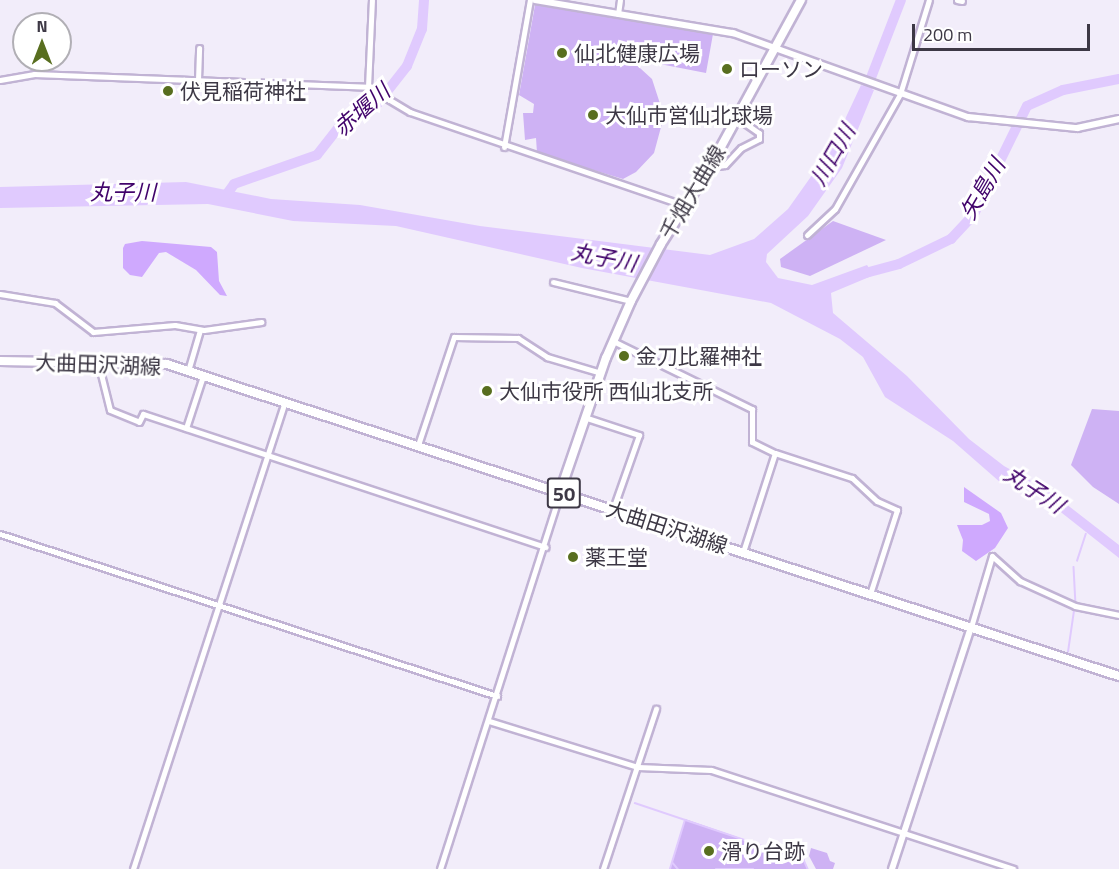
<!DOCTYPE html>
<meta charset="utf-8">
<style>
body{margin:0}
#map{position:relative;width:1119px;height:869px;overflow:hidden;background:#f2edfa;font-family:"Titillium Web","Noto Sans JP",sans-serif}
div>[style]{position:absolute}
.green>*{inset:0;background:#ceb2f4}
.forest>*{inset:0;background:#cfa9fe}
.water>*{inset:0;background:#e0cafe}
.stream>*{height:1.5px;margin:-0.75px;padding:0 0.75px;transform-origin:0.75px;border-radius:0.75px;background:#e0cafe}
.river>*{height:10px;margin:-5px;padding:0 5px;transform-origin:5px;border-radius:5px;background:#e0cafe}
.roads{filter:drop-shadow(2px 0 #c1b3d4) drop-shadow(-2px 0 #c1b3d4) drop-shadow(0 2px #c1b3d4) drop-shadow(0 -2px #c1b3d4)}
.minor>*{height:5px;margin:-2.5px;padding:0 2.5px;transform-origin:2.5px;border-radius:2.5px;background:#fff}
.tertiary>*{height:6px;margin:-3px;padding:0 3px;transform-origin:3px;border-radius:3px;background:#fff}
.secondary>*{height:8px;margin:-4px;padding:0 4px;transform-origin:4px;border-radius:4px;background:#fff}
.primary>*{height:8px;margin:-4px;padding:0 4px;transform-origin:4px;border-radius:4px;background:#fff}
.dots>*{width:16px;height:16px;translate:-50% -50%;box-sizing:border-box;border:3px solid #fff;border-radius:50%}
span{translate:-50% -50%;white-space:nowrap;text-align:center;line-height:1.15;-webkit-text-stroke:6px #fff;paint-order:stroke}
.shield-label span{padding:2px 4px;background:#fff;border:2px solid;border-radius:4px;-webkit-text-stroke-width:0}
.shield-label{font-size:20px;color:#3d3845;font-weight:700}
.poi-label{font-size:21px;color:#3d3845}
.left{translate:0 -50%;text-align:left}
.street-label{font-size:21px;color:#3d3845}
.water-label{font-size:22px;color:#41036b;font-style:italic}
.north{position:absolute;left:12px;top:12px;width:60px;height:60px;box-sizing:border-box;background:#fff;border:2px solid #b1afb5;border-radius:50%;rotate:0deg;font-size:16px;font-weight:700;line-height:24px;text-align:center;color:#3d3845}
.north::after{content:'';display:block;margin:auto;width:21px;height:27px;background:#586e1f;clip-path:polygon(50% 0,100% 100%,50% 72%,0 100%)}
.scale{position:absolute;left:912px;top:24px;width:178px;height:27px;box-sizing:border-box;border:3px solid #3d3845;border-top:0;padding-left:8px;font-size:18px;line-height:21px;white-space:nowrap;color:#3d3845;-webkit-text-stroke:4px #fff;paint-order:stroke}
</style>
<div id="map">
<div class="green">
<i style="clip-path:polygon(535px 5px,713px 34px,706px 73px,629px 58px,652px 79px,664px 116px,654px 153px,636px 172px,623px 179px,537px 153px,536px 138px,525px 140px,523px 113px,533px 113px,534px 104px,519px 95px)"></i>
<i style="clip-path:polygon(833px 221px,886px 240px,810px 276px,781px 267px,780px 259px)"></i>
<i style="clip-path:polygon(1092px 409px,1119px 411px,1119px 504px,1093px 487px,1071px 465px)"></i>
<i style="clip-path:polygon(685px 819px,804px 860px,808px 869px,670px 869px)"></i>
<i style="clip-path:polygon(811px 848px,827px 853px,830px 861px,835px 863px,833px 869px,816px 869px,809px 856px)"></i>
</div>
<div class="forest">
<i style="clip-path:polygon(142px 241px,211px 247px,217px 252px,219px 281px,227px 296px,220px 295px,196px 270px,166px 252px,159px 253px,142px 277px,130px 275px,123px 268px,123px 248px,125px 244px)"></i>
<i style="clip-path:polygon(964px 487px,1001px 513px,1008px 528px,995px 548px,976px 561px,962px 551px,963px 540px,957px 525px,982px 525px,990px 521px,989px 514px,964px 502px)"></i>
</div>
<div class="water">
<i style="clip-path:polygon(861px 85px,874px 90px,842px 168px,808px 216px,767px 254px,766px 262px,778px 278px,812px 285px,867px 265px,874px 275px,831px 293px,833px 313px,907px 376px,969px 439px,1004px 466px,1048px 490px,1119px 545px,1119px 558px,1048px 502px,1001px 474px,1001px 483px,953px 441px,885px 397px,863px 357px,840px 339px,771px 303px,582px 268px,396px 226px,293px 221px,208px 204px,0 208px,0 187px,186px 182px,271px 199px,360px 205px,480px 226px,710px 255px,754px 239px,788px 209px,832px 147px)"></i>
</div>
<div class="stream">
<i style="left:1077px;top:561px;width:28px;rotate:-72deg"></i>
<i style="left:1074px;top:567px;width:34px;rotate:87deg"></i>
<i style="left:1068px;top:652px;width:41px;rotate:-81.7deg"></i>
<i style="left:635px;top:803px;width:178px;rotate:18.6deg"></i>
<i style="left:804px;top:860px;width:10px;rotate:66deg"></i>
<i style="left:673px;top:863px;width:8px;rotate:50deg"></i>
<i style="left:670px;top:869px;width:51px;rotate:-73deg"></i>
<i style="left:716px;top:869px;width:37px"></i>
</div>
<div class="river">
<i style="left:862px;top:101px;width:108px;rotate:-68.9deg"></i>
<i style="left:224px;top:198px;width:17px;rotate:-54deg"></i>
<i style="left:234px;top:184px;width:88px;rotate:-19.3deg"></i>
<i style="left:317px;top:155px;width:47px;rotate:-51.9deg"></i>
<i style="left:346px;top:118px;width:35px;rotate:-25deg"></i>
<i style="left:378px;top:103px;width:47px;rotate:-51.9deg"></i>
<i style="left:407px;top:66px;width:40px;rotate:-68deg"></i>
<i style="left:422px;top:29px;width:29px;rotate:-86deg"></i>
<i style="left:858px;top:275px;width:42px;rotate:-15deg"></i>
<i style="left:899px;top:264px;width:58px;rotate:-25.7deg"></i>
<i style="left:951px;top:239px;width:34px;rotate:-47deg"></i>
<i style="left:974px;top:214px;width:120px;rotate:-63.9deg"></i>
<i style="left:1027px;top:106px;width:39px;rotate:-24deg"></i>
<i style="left:1063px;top:90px;width:57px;rotate:-11.1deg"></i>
</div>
<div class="roads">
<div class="minor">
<i style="left:957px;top:0;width:5px;rotate:11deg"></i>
<i style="left:618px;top:14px;width:14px;rotate:-82deg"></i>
<i style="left:0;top:80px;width:35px;rotate:-10deg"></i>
<i style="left:34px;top:74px;width:334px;rotate:2.2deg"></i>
<i style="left:368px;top:87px;width:49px;rotate:30.8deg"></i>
<i style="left:410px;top:112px;width:292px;rotate:18.8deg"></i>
<i style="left:198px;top:80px;width:32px;rotate:-88deg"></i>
<i style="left:368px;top:87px;width:87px;rotate:-87.4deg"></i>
<i style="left:504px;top:147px;width:149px;rotate:-80deg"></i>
<i style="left:710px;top:167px;width:15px;rotate:-8deg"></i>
<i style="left:725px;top:165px;width:23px;rotate:-47deg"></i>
<i style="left:741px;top:148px;width:20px;rotate:-27deg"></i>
<i style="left:759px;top:139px;width:6px;rotate:-90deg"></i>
<i style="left:759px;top:133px;width:28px;rotate:-145deg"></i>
<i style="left:807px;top:235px;width:38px;rotate:-43deg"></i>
<i style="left:835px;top:209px;width:132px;rotate:-60.5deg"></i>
<i style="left:900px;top:94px;width:98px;rotate:-72.9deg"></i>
<i style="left:553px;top:282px;width:80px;rotate:13.7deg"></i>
<i style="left:0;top:294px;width:56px;rotate:9.3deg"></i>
<i style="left:55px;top:303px;width:48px;rotate:37.3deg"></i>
<i style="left:93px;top:332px;width:82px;rotate:-4.9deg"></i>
<i style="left:175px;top:325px;width:29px;rotate:10deg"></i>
<i style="left:204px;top:330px;width:58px;rotate:-8deg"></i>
<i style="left:613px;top:341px;width:155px;rotate:26.1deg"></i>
<i style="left:752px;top:409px;width:33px;rotate:90deg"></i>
<i style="left:752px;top:442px;width:25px;rotate:26deg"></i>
<i style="left:98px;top:362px;width:49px;rotate:76deg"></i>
<i style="left:110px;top:410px;width:31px;rotate:22deg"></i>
<i style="left:139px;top:422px;width:9px;rotate:-63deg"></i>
<i style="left:143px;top:414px;width:424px;rotate:18.3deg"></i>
<i style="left:188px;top:371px;width:43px;rotate:-73.7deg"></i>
<i style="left:587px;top:418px;width:55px;rotate:18.1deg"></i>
<i style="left:639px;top:435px;width:78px;rotate:109.4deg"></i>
<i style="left:186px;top:428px;width:55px;rotate:-71.9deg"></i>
<i style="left:418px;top:445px;width:114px;rotate:-71.6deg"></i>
<i style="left:454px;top:337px;width:64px;rotate:0.9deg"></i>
<i style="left:518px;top:338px;width:35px;rotate:33deg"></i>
<i style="left:547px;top:357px;width:56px;rotate:16.5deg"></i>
<i style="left:0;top:534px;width:523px;rotate:18.05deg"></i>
<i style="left:743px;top:552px;width:104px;rotate:-72.1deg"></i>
<i style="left:775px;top:453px;width:81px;rotate:18deg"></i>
<i style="left:852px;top:478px;width:34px;rotate:43deg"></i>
<i style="left:877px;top:501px;width:22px;rotate:24deg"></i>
<i style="left:897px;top:510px;width:88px;rotate:107.8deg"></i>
<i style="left:971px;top:627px;width:74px;rotate:-73.5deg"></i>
<i style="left:992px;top:556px;width:38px;rotate:42deg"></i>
<i style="left:1020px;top:581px;width:60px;rotate:24.4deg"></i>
<i style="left:1075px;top:606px;width:45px;rotate:11.6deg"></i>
<i style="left:489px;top:721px;width:156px;rotate:17.2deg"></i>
<i style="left:638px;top:767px;width:73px;rotate:2.4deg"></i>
<i style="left:711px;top:770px;width:318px;rotate:18.1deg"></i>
<i style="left:133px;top:869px;width:491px;rotate:-72deg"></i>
<i style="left:440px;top:869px;width:396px;rotate:-72.3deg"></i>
<i style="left:603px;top:869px;width:169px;rotate:-71.7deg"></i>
</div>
<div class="tertiary">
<i style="left:535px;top:0;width:201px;rotate:9.5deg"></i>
<i style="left:733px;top:33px;width:250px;rotate:19.7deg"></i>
<i style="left:968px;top:117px;width:110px;rotate:5.8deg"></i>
<i style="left:1077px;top:128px;width:43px;rotate:-12.1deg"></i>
<i style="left:892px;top:869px;width:255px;rotate:-71.9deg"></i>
</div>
<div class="secondary">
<i style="left:560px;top:492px;width:142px;rotate:-71.1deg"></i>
<i style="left:606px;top:358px;width:62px;rotate:-66.3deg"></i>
<i style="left:631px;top:301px;width:64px;rotate:-62.2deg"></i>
<i style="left:661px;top:244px;width:91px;rotate:-57.5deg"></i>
<i style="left:710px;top:167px;width:190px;rotate:-61.4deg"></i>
</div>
<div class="primary">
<i style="left:0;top:361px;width:167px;rotate:1deg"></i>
<i style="left:167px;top:364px;width:1002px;rotate:18.15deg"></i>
</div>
</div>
<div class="dots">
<i style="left:562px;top:53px;background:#586e1f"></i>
<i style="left:727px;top:69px;background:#586e1f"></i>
<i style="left:168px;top:91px;background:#586e1f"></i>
<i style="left:593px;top:115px;background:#586e1f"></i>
<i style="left:624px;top:356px;background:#586e1f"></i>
<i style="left:487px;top:391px;background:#586e1f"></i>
<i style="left:573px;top:557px;background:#586e1f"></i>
<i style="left:709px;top:851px;background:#586e1f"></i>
</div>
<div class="shield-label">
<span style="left:564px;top:493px">50</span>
</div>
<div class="poi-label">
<span class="left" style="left:574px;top:53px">仙北健康広場</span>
<span class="left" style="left:739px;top:69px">ローソン</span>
<span class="left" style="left:180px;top:91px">伏見稲荷神社</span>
<span class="left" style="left:605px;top:115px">大仙市営仙北球場</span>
<span class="left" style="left:636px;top:356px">金刀比羅神社</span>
<span class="left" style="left:499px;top:391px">大仙市役所 西仙北支所</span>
<span class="left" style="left:585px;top:557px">薬王堂</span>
<span class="left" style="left:721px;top:851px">滑り台跡</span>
</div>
<div class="street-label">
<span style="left:692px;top:192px;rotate:-59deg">千畑大曲線</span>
<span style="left:98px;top:364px;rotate:2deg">大曲田沢湖線</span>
<span style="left:667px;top:527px;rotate:18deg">大曲田沢湖線</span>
</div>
<div class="water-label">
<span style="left:362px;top:110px;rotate:-41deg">赤堰川</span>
<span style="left:833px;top:155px;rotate:-60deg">川口川</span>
<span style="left:983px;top:189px;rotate:-60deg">矢島川</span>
<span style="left:123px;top:193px">丸子川</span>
<span style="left:604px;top:258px;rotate:11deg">丸子川</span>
<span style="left:1034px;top:490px;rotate:33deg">丸子川</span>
</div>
<div class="north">N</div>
<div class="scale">200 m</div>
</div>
